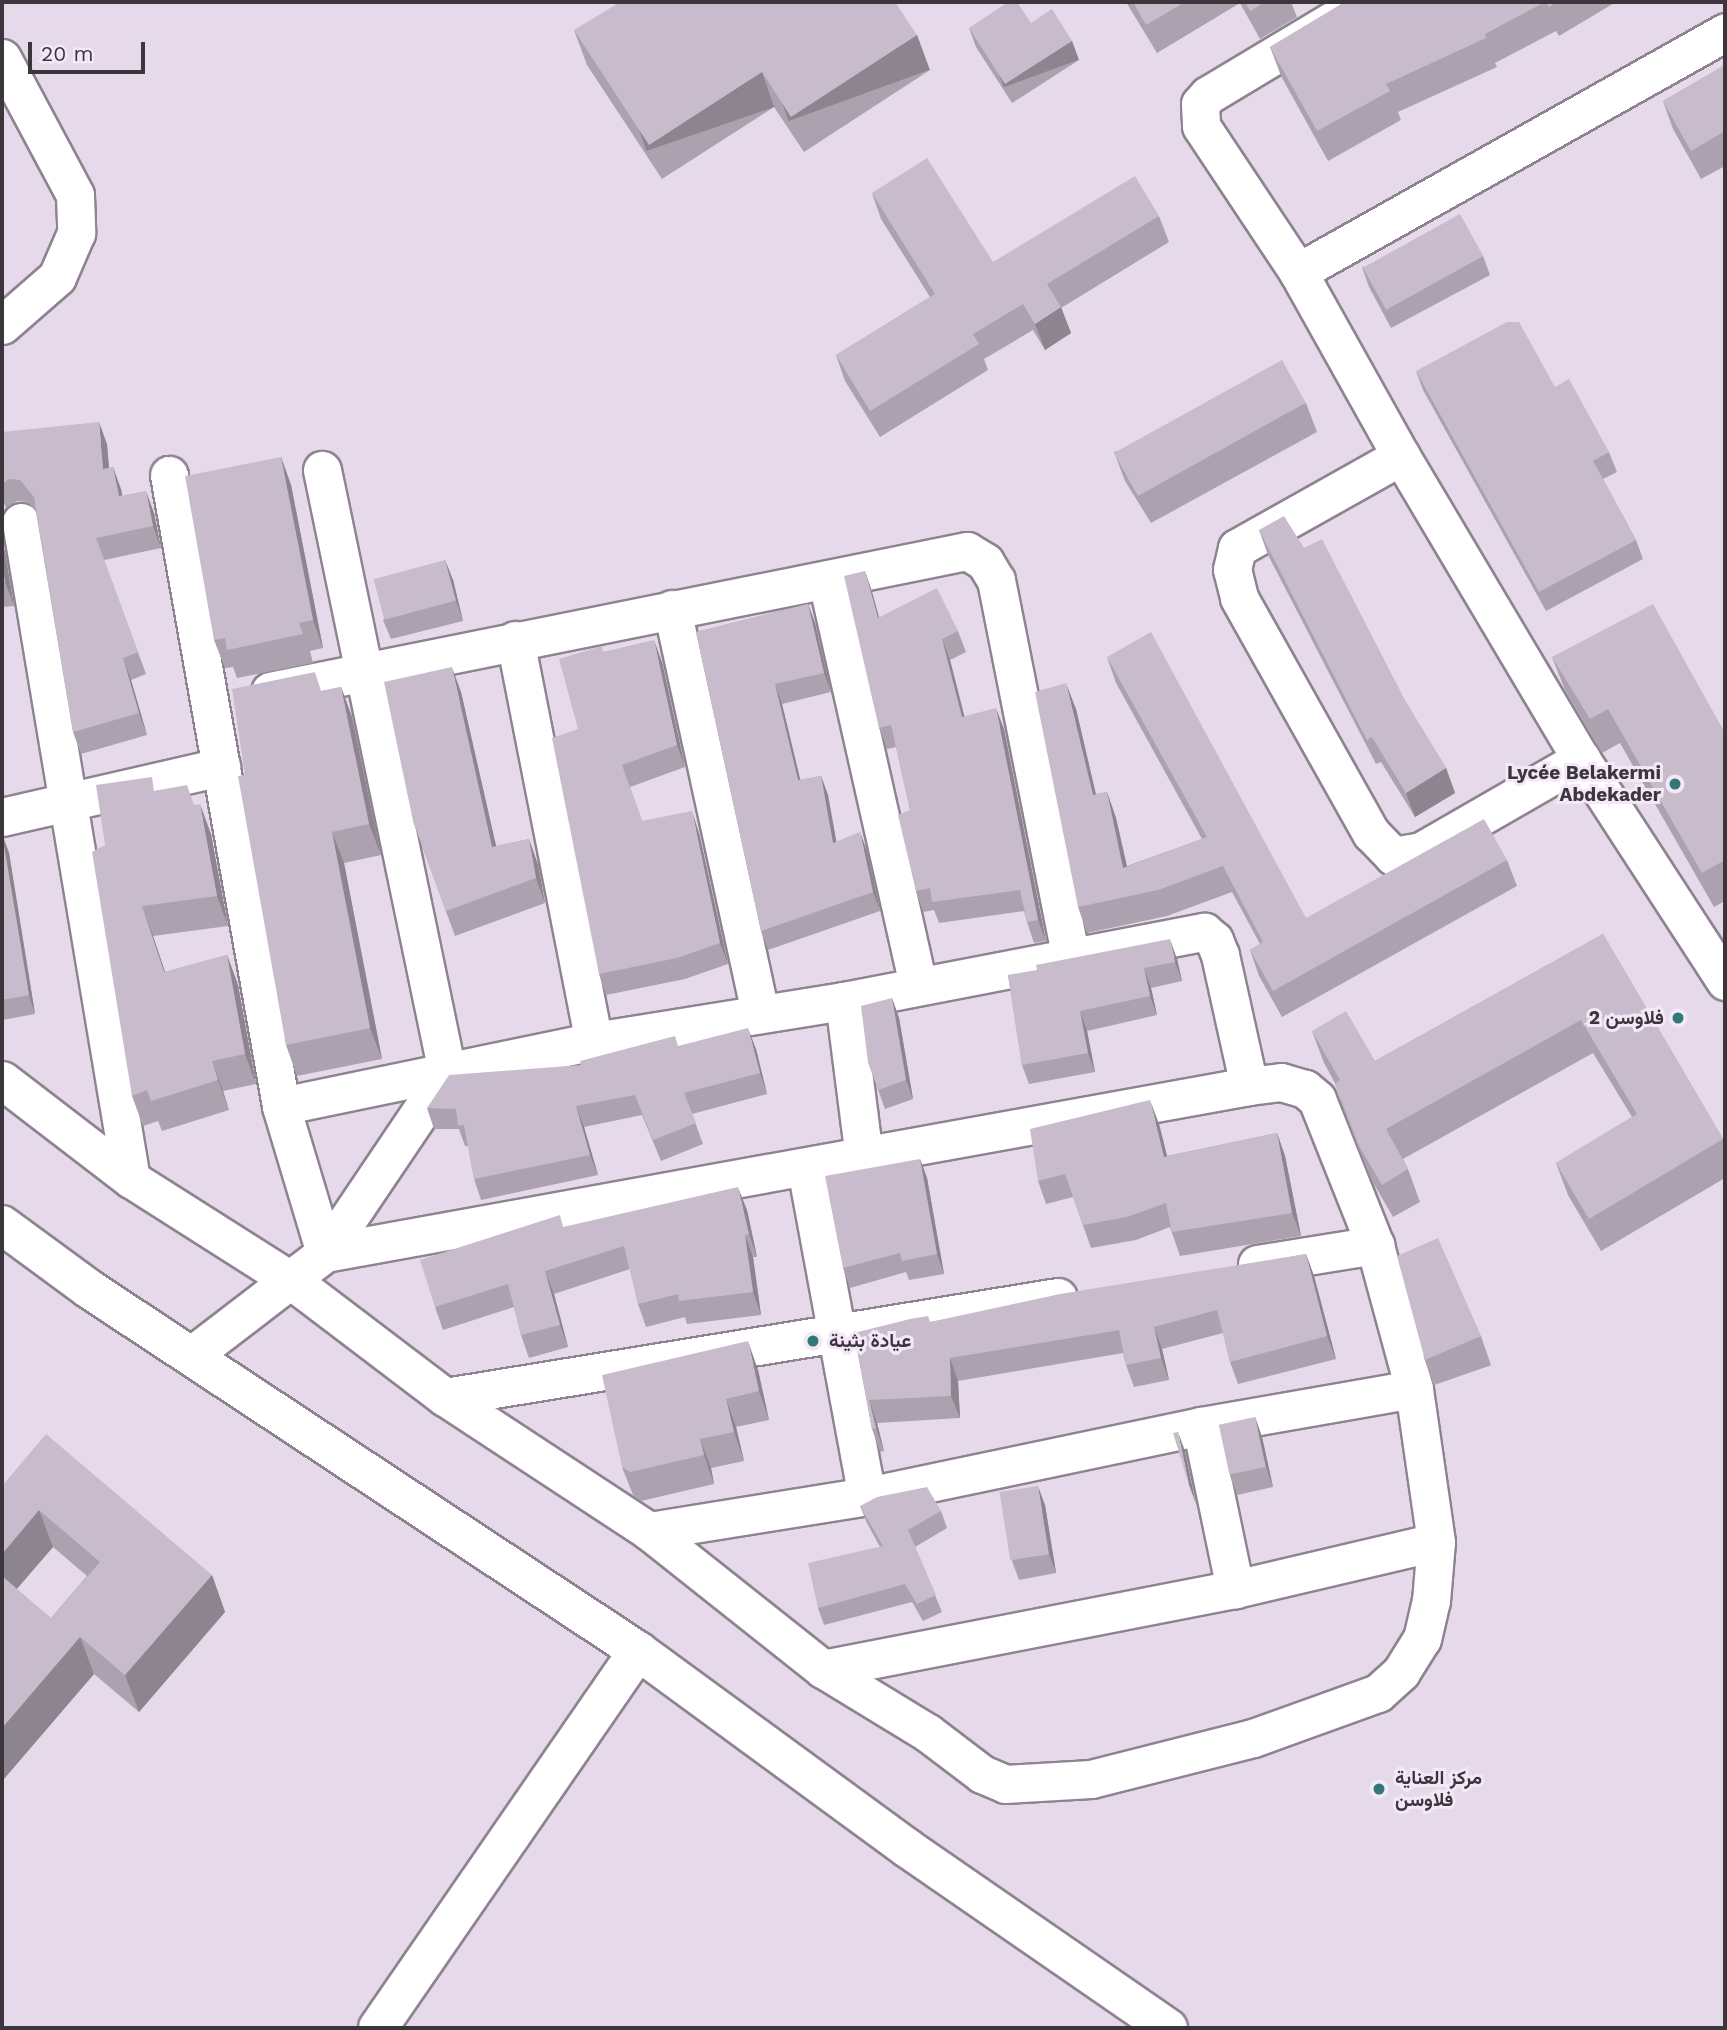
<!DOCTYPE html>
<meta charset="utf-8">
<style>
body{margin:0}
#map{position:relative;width:1727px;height:2030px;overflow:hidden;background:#e6d9ea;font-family:"Work Sans",Vazirmatn,sans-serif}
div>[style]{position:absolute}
.roads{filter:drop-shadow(2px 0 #8f8392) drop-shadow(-2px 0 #8f8392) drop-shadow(0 2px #8f8392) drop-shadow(0 -2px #8f8392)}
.minor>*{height:37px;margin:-18.5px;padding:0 18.5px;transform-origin:18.5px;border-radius:18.5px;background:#fff}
.tertiary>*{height:38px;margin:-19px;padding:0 19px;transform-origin:19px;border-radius:19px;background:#fff}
.secondary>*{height:38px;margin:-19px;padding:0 19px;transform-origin:19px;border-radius:19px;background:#fff}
.wall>*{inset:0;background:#aca2af;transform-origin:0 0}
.shaded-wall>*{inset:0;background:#8c848f;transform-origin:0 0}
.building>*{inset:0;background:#c8bccc;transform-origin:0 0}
.dots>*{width:19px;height:19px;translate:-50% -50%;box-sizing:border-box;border:4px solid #f4e7f7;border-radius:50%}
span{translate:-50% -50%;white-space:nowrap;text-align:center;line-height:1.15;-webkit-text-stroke:6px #f4e7f7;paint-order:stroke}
.poi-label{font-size:19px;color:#3b353c;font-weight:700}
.right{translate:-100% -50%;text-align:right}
.left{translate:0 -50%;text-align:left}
.frame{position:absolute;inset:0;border:4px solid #3b353c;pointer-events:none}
.scale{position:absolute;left:28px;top:42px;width:117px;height:32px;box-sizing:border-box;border:4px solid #3b353c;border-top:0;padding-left:9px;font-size:21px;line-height:24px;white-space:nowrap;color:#3b353c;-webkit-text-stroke:5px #f4e7f7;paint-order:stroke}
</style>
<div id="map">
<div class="roads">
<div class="minor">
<i style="left:1363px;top:2px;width:181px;rotate:149deg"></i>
<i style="left:1208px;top:95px;width:12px;rotate:132deg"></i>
<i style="left:1200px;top:104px;width:22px;rotate:87deg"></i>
<i style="left:1201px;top:126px;width:175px;rotate:56.4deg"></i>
<i style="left:1298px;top:272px;width:211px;rotate:60.8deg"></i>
<i style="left:1401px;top:456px;width:352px;rotate:59.3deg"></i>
<i style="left:1581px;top:759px;width:265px;rotate:57deg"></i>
<i style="left:2px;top:58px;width:155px;rotate:61.9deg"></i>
<i style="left:75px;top:195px;width:38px;rotate:88deg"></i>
<i style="left:76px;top:233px;width:48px;rotate:113.4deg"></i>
<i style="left:57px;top:277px;width:73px;rotate:138.9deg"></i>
<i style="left:1298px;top:272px;width:490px;rotate:-29.3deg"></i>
<i style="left:1401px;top:456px;width:188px;rotate:150.7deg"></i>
<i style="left:1237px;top:548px;width:22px;rotate:103deg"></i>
<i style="left:1232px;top:569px;width:30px;rotate:76deg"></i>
<i style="left:1239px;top:598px;width:270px;rotate:60.7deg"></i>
<i style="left:1371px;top:833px;width:32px;rotate:46deg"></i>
<i style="left:1393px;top:856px;width:28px;rotate:-10deg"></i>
<i style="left:1421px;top:851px;width:185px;rotate:-29.9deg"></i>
<i style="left:21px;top:522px;width:666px;rotate:80.5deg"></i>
<i style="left:827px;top:581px;width:413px;rotate:77.3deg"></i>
<i style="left:672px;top:609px;width:412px;rotate:77.7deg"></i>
<i style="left:515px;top:640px;width:409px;rotate:78.9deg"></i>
<i style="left:270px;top:691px;width:711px;rotate:-11.36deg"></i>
<i style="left:967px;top:551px;width:21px;rotate:31deg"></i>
<i style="left:985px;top:562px;width:21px;rotate:59deg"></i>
<i style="left:996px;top:580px;width:386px;rotate:78.8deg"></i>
<i style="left:2px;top:817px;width:225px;rotate:-12.9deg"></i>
<i style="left:844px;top:1001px;width:158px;rotate:82.7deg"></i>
<i style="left:2px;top:1080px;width:163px;rotate:37.5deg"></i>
<i style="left:131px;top:1179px;width:191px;rotate:32.4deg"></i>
<i style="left:292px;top:1281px;width:192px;rotate:37.2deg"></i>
<i style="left:445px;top:1397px;width:244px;rotate:33.3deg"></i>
<i style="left:649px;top:1531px;width:222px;rotate:38.4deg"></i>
<i style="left:823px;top:1669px;width:123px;rotate:31.4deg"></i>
<i style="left:928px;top:1733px;width:68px;rotate:37.2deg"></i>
<i style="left:982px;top:1774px;width:25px;rotate:23deg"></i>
<i style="left:1005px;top:1784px;width:86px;rotate:-3.3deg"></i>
<i style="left:1091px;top:1779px;width:167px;rotate:-14.2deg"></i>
<i style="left:1253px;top:1738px;width:133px;rotate:-19.8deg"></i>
<i style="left:1378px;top:1693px;width:31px;rotate:-42deg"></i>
<i style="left:1401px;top:1672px;width:39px;rotate:-58deg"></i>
<i style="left:1422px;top:1639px;width:39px;rotate:-77deg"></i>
<i style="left:1431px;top:1601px;width:59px;rotate:-85.2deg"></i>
<i style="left:1436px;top:1542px;width:155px;rotate:-98.2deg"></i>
<i style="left:1414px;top:1389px;width:149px;rotate:-105.2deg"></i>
<i style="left:1375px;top:1245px;width:157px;rotate:-111.7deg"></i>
<i style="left:1317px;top:1099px;width:16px;rotate:-140deg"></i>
<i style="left:1305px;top:1089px;width:25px;rotate:-164deg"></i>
<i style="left:1281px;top:1082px;width:32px;rotate:173deg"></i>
<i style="left:1249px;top:1086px;width:939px;rotate:169.76deg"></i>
<i style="left:325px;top:1253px;width:153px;rotate:-106.7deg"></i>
<i style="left:281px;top:1106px;width:641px;rotate:-100.06deg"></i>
<i style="left:281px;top:1106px;width:320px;rotate:-11.7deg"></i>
<i style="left:594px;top:1041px;width:253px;rotate:-9.1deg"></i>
<i style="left:844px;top:1001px;width:367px;rotate:-10.9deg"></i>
<i style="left:1204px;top:932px;width:13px;rotate:39deg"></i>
<i style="left:1214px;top:940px;width:16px;rotate:68deg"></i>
<i style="left:1220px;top:955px;width:134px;rotate:77.5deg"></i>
<i style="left:806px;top:1168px;width:334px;rotate:79.5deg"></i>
<i style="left:1257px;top:1264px;width:120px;rotate:-9.1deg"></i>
<i style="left:192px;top:1355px;width:168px;rotate:-37.5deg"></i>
<i style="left:325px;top:1253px;width:218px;rotate:-56deg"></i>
<i style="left:447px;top:1072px;width:615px;rotate:-101.73deg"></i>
<i style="left:445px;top:1397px;width:621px;rotate:-9.27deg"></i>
<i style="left:1201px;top:1426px;width:167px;rotate:78.2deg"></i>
<i style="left:649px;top:1531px;width:221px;rotate:-9.1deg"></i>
<i style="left:867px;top:1496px;width:341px;rotate:-11.8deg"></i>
<i style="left:1201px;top:1426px;width:216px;rotate:-9.9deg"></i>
<i style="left:823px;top:1669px;width:420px;rotate:-11deg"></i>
<i style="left:1235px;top:1589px;width:206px;rotate:-13.2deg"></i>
</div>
<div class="tertiary">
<i style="left:378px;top:2028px;width:458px;rotate:-55.4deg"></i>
</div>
<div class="secondary">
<i style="left:2px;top:1225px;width:108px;rotate:36.3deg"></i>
<i style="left:89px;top:1289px;width:658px;rotate:33.4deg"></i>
<i style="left:638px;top:1651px;width:333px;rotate:36.2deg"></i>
<i style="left:907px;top:1848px;width:317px;rotate:34.6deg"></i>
</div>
</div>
<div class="wall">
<i style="clip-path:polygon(1126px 2px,1291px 2px,1297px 17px,1260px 39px,1240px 3px,1157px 53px)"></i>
<i style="clip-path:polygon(1345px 2px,1616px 2px,1559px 36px,1556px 31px,1495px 63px,1497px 67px,1398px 112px,1401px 120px,1328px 161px,1281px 76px,1270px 47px)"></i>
<i style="clip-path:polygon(1031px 23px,1072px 41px,1079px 60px,1012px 103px,976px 47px,969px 28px)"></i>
<i style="clip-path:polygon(574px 30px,917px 35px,930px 70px,804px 152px,774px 107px,662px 179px,587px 65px)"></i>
<i style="clip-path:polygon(1725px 65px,1725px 166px,1701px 179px,1673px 129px,1663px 101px)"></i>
<i style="clip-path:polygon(872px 193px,993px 262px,1159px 216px,1169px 242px,1061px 308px,1071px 333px,1045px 350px,1033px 330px,984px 359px,988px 370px,880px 437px,845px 381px,836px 355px,930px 297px,881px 219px)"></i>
<i style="clip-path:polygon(1483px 256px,1490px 275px,1391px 328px,1369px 287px,1362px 267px)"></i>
<i style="clip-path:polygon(1416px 371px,1555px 387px,1609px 452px,1617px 472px,1603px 479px,1636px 540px,1643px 559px,1546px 611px,1423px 390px)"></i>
<i style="clip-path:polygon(1306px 403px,1317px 432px,1151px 523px,1125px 481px,1114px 452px)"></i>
<i style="clip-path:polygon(2px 432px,107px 444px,109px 468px,113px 467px,122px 496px,154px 513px,161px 548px,104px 560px,146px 674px,131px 680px,147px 735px,81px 754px,73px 732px,36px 512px,28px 502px,17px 501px,6px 508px,2px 498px)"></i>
<i style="clip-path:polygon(281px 457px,291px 485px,323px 648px,310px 651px,313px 663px,237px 678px,233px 667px,225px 668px,214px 640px)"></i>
<i style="clip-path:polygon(1259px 530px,1304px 548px,1407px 704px,1446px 768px,1455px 793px,1415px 817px,1381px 762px,1376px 764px,1268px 555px)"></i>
<i style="clip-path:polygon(2px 544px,5px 552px,14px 606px,2px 607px)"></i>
<i style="clip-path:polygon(445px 560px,453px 580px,463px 621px,391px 639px,383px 620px)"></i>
<i style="clip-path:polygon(865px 571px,872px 592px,879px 617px,958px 631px,966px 652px,950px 660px,964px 716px,1004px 729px,1046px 941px,1034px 943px,1027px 922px,1024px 911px,939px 923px,934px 910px,923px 912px,916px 891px,910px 810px,896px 747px,887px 749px,879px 728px)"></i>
<i style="clip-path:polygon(808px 604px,815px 623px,831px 692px,782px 704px,800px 780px,821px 776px,828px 795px,836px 841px,867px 851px,880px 911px,768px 950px,761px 931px,696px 632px)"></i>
<i style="clip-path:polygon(604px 651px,662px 662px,685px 767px,630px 787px,642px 821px,699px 833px,728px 964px,685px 979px,606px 995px,599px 974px,578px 729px)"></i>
<i style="clip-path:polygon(1107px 657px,1306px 918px,1507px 860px,1517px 886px,1282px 1017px,1259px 976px,1250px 950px,1260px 944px,1232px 892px,1167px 916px,1087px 933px,1078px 907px,1076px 709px,1096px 794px,1107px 792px,1116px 818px,1127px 866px,1202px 839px,1116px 683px)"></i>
<i style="clip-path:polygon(1552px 657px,1725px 733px,1725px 901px,1714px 907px,1620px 743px,1602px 753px,1565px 690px)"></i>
<i style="clip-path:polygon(341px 687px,352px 717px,381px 855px,344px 863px,382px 1059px,297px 1076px,286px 1045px,245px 775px,322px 691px)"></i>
<i style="clip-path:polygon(461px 692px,496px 846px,529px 839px,538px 865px,545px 903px,455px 936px,413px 821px)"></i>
<i style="clip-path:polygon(157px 790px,194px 805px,211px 834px,228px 926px,153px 936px,165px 972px,227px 955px,238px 985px,256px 1084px,223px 1091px,229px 1110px,162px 1131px,158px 1121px,143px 1126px,132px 1096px,105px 845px)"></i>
<i style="clip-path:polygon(2px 834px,9px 853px,35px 1014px,2px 1020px)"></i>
<i style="clip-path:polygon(1603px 934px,1723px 1139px,1725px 1146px,1725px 1178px,1601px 1251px,1568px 1195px,1556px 1163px,1632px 1117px,1593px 1053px,1403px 1159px,1408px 1169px,1420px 1202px,1393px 1217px,1371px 1179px,1346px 1116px,1335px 1083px,1324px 1063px,1312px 1031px,1375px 1061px)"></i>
<i style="clip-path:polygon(1177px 959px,1182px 981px,1151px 988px,1157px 1015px,1087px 1031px,1095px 1072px,1029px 1084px,1022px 1065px,1008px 975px)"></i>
<i style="clip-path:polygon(892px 998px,899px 1018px,913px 1099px,885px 1109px,868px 1062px)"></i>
<i style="clip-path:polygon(756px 1049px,767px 1094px,692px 1114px,703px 1144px,661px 1161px,642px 1115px,584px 1127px,598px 1175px,481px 1200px,474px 1179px,468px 1146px,465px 1146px,459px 1129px,434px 1129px,427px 1108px,581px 1065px)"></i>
<i style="clip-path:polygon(1159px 1124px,1167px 1156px,1277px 1133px,1285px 1156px,1301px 1236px,1180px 1256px,1170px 1227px,1136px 1240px,1091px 1248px,1073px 1197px,1046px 1204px,1038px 1181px)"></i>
<i style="clip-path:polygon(920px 1159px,927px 1178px,944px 1274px,909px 1280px,906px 1272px,850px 1288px,843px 1268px)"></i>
<i style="clip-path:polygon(747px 1210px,757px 1257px,753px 1257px,761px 1315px,687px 1324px,685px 1317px,646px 1327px,638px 1304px,630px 1269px,554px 1294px,568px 1347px,529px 1358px,521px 1335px,514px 1307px,443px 1330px,435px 1307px,564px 1227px)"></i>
<i style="clip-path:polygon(1306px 1254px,1314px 1276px,1336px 1359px,1238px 1384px,1230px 1362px,1223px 1333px,1162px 1349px,1169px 1380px,1134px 1387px,1126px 1365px,1123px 1353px,958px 1381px,960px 1418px,877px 1423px,884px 1451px,880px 1452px,872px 1429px,854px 1333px,930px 1322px)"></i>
<i style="left:1481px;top:1336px;width:31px;height:61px;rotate:71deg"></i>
<i style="clip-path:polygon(758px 1370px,769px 1420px,736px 1427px,744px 1461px,711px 1468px,714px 1484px,641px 1501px,633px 1495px,622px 1467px)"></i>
<i style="clip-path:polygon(1255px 1417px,1262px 1437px,1273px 1487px,1237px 1495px,1230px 1476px)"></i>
<i style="clip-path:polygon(evenodd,2px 1486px,212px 1575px,225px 1612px,139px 1712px,94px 1674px,3px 1780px,2px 1779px,2px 1486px,53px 1547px,87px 1576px,51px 1618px,16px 1589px,53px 1547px)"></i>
<i style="clip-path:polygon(1045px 1505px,1056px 1573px,1019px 1580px,1012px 1561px)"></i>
<i style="clip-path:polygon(860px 1506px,941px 1511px,947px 1528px,915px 1547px,942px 1612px,923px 1621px,912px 1602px,824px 1625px,818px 1608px,880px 1547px,867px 1523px)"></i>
</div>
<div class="shaded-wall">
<i style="left:917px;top:35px;width:37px;height:150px;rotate:70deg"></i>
<i style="left:1072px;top:41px;width:20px;height:80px;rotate:70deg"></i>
<i style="left:762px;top:72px;width:37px;height:135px;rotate:71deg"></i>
<i style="clip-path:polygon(1061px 307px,1071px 333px,1045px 350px,1035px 324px)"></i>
<i style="clip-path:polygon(99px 422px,107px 444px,111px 491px,103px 469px)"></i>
<i style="clip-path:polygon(281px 457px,291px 485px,323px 648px,313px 620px)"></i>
<i style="clip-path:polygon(113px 467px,121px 489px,127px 518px,119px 496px)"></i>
<i style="clip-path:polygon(146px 491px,154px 513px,161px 548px,153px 526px)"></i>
<i style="clip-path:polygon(2px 544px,5px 552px,14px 606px,5px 582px,2px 562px)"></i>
<i style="clip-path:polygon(445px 560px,453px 580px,463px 621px,456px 601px)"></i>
<i style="clip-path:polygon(865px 571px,872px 592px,885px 639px,878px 618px)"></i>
<i style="clip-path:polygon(808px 604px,815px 623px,831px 692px,824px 673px)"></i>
<i style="clip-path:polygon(942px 639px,950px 660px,970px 738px,962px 717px)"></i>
<i style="clip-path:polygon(654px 640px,662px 662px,685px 767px,677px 745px)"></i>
<i style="clip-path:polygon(123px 658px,131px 680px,147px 735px,139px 713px)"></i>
<i style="clip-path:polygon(452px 667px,461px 692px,502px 872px,492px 847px)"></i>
<i style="clip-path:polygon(1066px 683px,1076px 709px,1102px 821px,1093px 795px)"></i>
<i style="clip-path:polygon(775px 684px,782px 704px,805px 799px,798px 780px)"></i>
<i style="clip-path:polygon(341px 687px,352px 717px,381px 855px,369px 824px)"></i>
<i style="clip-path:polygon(996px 708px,1004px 729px,1046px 941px,1038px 920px)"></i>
<i style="clip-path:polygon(1446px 768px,1455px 793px,1415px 817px,1406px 793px)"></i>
<i style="clip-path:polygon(821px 776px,828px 795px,840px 862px,833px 843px)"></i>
<i style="clip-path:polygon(1107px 792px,1116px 818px,1133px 894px,1123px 868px)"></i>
<i style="clip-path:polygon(200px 804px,211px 834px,228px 926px,217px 896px)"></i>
<i style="clip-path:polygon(692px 811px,699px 833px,728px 964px,720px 943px)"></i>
<i style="clip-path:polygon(332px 832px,344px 863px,382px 1059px,370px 1028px)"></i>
<i style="clip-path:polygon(860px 832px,867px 851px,880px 911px,873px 892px)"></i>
<i style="clip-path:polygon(2px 834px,9px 853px,35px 1014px,29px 995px)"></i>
<i style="clip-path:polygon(529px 839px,538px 865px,545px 903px,536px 878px)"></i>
<i style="clip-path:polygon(142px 906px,153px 936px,175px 1002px,164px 972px)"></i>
<i style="clip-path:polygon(1170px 939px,1177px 959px,1182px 981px,1175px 962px)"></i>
<i style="clip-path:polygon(227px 955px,238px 985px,256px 1084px,245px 1054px)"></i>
<i style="clip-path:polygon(1144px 968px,1151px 988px,1157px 1015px,1150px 996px)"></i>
<i style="clip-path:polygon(892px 998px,899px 1018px,913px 1099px,906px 1080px)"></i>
<i style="clip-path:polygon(1080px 1011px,1087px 1031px,1095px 1072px,1088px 1053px)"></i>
<i style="clip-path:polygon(748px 1028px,756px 1049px,767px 1094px,760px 1073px)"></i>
<i style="clip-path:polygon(212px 1061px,223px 1091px,229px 1110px,218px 1080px)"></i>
<i style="clip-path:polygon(1150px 1100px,1159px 1124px,1173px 1180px,1164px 1157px)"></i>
<i style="clip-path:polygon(576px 1106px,584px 1127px,598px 1175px,590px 1155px)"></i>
<i style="clip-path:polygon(1277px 1133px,1285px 1156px,1301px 1236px,1292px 1213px)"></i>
<i style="clip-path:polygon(920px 1159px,927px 1178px,944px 1274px,937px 1254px)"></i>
<i style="clip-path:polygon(738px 1187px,747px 1210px,757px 1257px,749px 1234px)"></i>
<i style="clip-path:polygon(745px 1235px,753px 1257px,761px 1315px,753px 1292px)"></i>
<i style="clip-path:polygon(1306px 1254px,1314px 1276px,1336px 1359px,1327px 1336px)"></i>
<i style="clip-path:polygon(545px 1271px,554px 1294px,568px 1347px,560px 1325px)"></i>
<i style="clip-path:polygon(1154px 1327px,1162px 1349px,1169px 1380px,1161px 1358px)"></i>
<i style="clip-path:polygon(748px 1341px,758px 1370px,769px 1420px,759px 1391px)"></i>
<i style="clip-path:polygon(950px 1358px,958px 1381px,960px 1418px,951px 1396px)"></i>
<i style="clip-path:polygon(726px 1399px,736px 1427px,744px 1461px,734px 1432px)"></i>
<i style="clip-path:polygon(869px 1400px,877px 1423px,884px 1451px,876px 1428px)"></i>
<i style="clip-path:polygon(1255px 1417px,1262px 1437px,1273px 1487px,1266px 1467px)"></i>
<i style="clip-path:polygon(1178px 1432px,1185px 1451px,1196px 1504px,1189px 1485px)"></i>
<i style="clip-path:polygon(700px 1439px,711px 1468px,714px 1484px,704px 1455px)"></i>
<i style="clip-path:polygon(1038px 1486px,1045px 1505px,1056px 1573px,1049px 1554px)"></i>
<i style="clip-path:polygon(39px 1510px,53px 1547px,4px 1604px,2px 1597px,2px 1554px)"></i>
<i style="clip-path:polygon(212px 1575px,225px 1612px,139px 1712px,125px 1675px)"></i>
<i style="clip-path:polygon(80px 1637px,94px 1674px,3px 1780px,2px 1777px,2px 1728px)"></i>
</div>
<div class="building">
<i style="clip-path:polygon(620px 2px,895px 2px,917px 35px,791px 117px,762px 72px,649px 145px,574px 30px)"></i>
<i style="clip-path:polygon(1008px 2px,1017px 2px,1031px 23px,1052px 9px,1072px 41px,1005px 84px,969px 28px)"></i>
<i style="clip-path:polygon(1133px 2px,1185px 2px,1146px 25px)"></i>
<i style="clip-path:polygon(1245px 2px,1265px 2px,1250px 11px)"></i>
<i style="clip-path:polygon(1345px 2px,1545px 2px,1485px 34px,1486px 38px,1386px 84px,1390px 91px,1317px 131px,1270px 47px)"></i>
<i style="clip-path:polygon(1546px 2px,1557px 2px,1549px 7px)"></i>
<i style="clip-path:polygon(1725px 65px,1725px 131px,1691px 151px,1663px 101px)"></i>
<i style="clip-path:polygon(927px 158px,993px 262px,1135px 176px,1159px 216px,1047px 284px,1061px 307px,1035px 324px,1023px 304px,973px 334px,979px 344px,870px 411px,836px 355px,935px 294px,872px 193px)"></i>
<i style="left:1460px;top:214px;width:48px;height:111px;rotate:61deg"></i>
<i style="clip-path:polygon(1507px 322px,1519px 322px,1555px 387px,1569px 379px,1609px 452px,1593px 461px,1636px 540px,1539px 592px,1416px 371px)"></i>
<i style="left:1282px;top:360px;width:49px;height:192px;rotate:61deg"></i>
<i style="clip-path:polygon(99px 422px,103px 469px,113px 467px,119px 496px,146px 491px,153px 526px,96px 538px,138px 652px,123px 658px,139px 713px,73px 732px,34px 497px,20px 480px,9px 479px,2px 484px,2px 432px)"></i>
<i style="clip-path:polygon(281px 457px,313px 620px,299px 623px,303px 634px,227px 650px,225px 638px,214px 640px,185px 476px)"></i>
<i style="clip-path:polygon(1284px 516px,1304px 548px,1322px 539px,1407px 704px,1446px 768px,1406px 793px,1372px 737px,1367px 740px,1259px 530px)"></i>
<i style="left:445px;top:560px;width:42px;height:74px;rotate:75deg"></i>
<i style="clip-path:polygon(2px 562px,5px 582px,2px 583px)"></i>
<i style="clip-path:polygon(865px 571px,878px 618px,937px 588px,958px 631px,942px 639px,962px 717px,996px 708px,1038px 920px,1027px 922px,1020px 890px,932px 902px,930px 888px,916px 891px,898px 815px,910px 810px,891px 725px,879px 728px,844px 576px)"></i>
<i style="clip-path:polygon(808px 604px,824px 673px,775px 684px,798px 780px,821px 776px,833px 843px,860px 832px,873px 892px,761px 931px,696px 632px)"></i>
<i style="clip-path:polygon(1653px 604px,1725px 733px,1725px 860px,1702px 873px,1608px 709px,1590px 719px,1552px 657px)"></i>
<i style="clip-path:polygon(1151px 632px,1306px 918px,1484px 819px,1507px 860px,1273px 991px,1250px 950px,1263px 942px,1223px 866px,1158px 890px,1078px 907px,1035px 692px,1066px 683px,1093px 795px,1107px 792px,1123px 868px,1207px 837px,1107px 657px)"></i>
<i style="clip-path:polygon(654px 640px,677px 745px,622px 765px,642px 821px,692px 811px,720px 943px,677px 958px,599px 974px,552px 738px,578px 729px,559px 659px,602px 646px,603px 652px)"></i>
<i style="clip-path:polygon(452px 667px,492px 847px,529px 839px,536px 878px,446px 911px,413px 821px,384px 682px)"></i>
<i style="clip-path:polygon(315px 672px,321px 691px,341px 687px,369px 824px,332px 832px,370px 1028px,286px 1045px,238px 776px,245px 775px,232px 689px)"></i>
<i style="clip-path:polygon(152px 777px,154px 791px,187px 785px,194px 805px,200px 804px,217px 896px,142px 906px,164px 972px,227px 955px,245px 1054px,212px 1061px,218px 1080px,151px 1101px,147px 1090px,132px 1096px,92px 852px,105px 845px,96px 785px)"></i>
<i style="clip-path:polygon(2px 834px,29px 995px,2px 1000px)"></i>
<i style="clip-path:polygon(1603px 934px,1723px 1139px,1589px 1219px,1556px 1163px,1637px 1114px,1581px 1020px,1386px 1129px,1408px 1169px,1382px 1185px,1359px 1146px,1335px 1084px,1340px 1080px,1312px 1031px,1346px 1011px,1375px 1061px)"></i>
<i style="clip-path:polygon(1170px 939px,1175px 962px,1144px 968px,1150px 996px,1080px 1011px,1088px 1053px,1022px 1065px,1008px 975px,1037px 970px,1036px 965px)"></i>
<i style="clip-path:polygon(892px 998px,906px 1080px,878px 1090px,868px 1062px,861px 1006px)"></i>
<i style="clip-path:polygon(748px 1028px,760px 1073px,684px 1093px,696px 1123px,653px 1140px,635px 1095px,576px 1106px,590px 1155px,474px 1179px,464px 1125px,458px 1126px,456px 1109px,427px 1108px,449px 1075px,581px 1065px,580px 1061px,675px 1036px,678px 1046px)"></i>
<i style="clip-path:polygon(1150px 1100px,1164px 1157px,1277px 1133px,1292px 1213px,1172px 1232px,1166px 1203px,1127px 1217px,1083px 1225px,1065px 1174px,1038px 1181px,1030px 1129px)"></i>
<i style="clip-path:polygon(920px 1159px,937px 1254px,902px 1261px,900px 1253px,843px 1268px,825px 1176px)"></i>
<i style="clip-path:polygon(738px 1187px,749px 1234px,745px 1235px,753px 1292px,679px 1301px,678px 1294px,638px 1304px,624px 1246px,545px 1271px,560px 1325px,521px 1335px,508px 1284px,435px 1307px,420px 1260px,560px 1215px,563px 1227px)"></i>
<i style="clip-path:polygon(1438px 1238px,1481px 1336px,1425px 1360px,1397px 1256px)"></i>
<i style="clip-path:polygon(1306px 1254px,1327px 1336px,1230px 1362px,1217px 1310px,1154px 1327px,1161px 1358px,1126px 1365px,1119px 1330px,950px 1358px,951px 1396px,869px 1400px,876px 1428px,872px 1429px,854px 1333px,910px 1319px,928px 1316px,930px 1322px,1060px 1294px)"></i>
<i style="clip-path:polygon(748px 1341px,759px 1391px,726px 1399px,734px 1432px,700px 1439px,704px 1455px,630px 1472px,622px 1467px,602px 1375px)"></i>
<i style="left:1255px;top:1417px;width:51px;height:37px;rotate:78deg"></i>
<i style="clip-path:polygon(1178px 1432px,1189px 1485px,1173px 1433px)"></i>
<i style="clip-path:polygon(46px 1434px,212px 1575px,125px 1675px,80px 1637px,2px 1728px,2px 1576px,51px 1618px,100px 1562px,39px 1510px,2px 1554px,2px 1486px)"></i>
<i style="left:1038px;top:1486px;width:69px;height:39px;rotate:81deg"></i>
<i style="clip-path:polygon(927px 1487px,941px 1511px,908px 1530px,936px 1595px,917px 1604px,905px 1584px,818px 1608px,808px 1563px,883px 1546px,860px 1506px,877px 1497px)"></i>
</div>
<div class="dots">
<i style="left:1675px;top:784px;background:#307976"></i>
<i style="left:1678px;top:1018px;background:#307976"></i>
<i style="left:813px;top:1341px;background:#307976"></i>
<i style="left:1379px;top:1789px;background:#307976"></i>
</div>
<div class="poi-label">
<span class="right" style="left:1661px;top:784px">Lycée Belakermi<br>Abdekader</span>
<span class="right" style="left:1664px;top:1018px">فلاوسن 2</span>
<span class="left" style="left:829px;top:1341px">عيادة بثينة</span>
<span class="left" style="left:1395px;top:1789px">مركز العناية<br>فلاوسن</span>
</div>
<div class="frame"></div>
<div class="scale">20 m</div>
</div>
